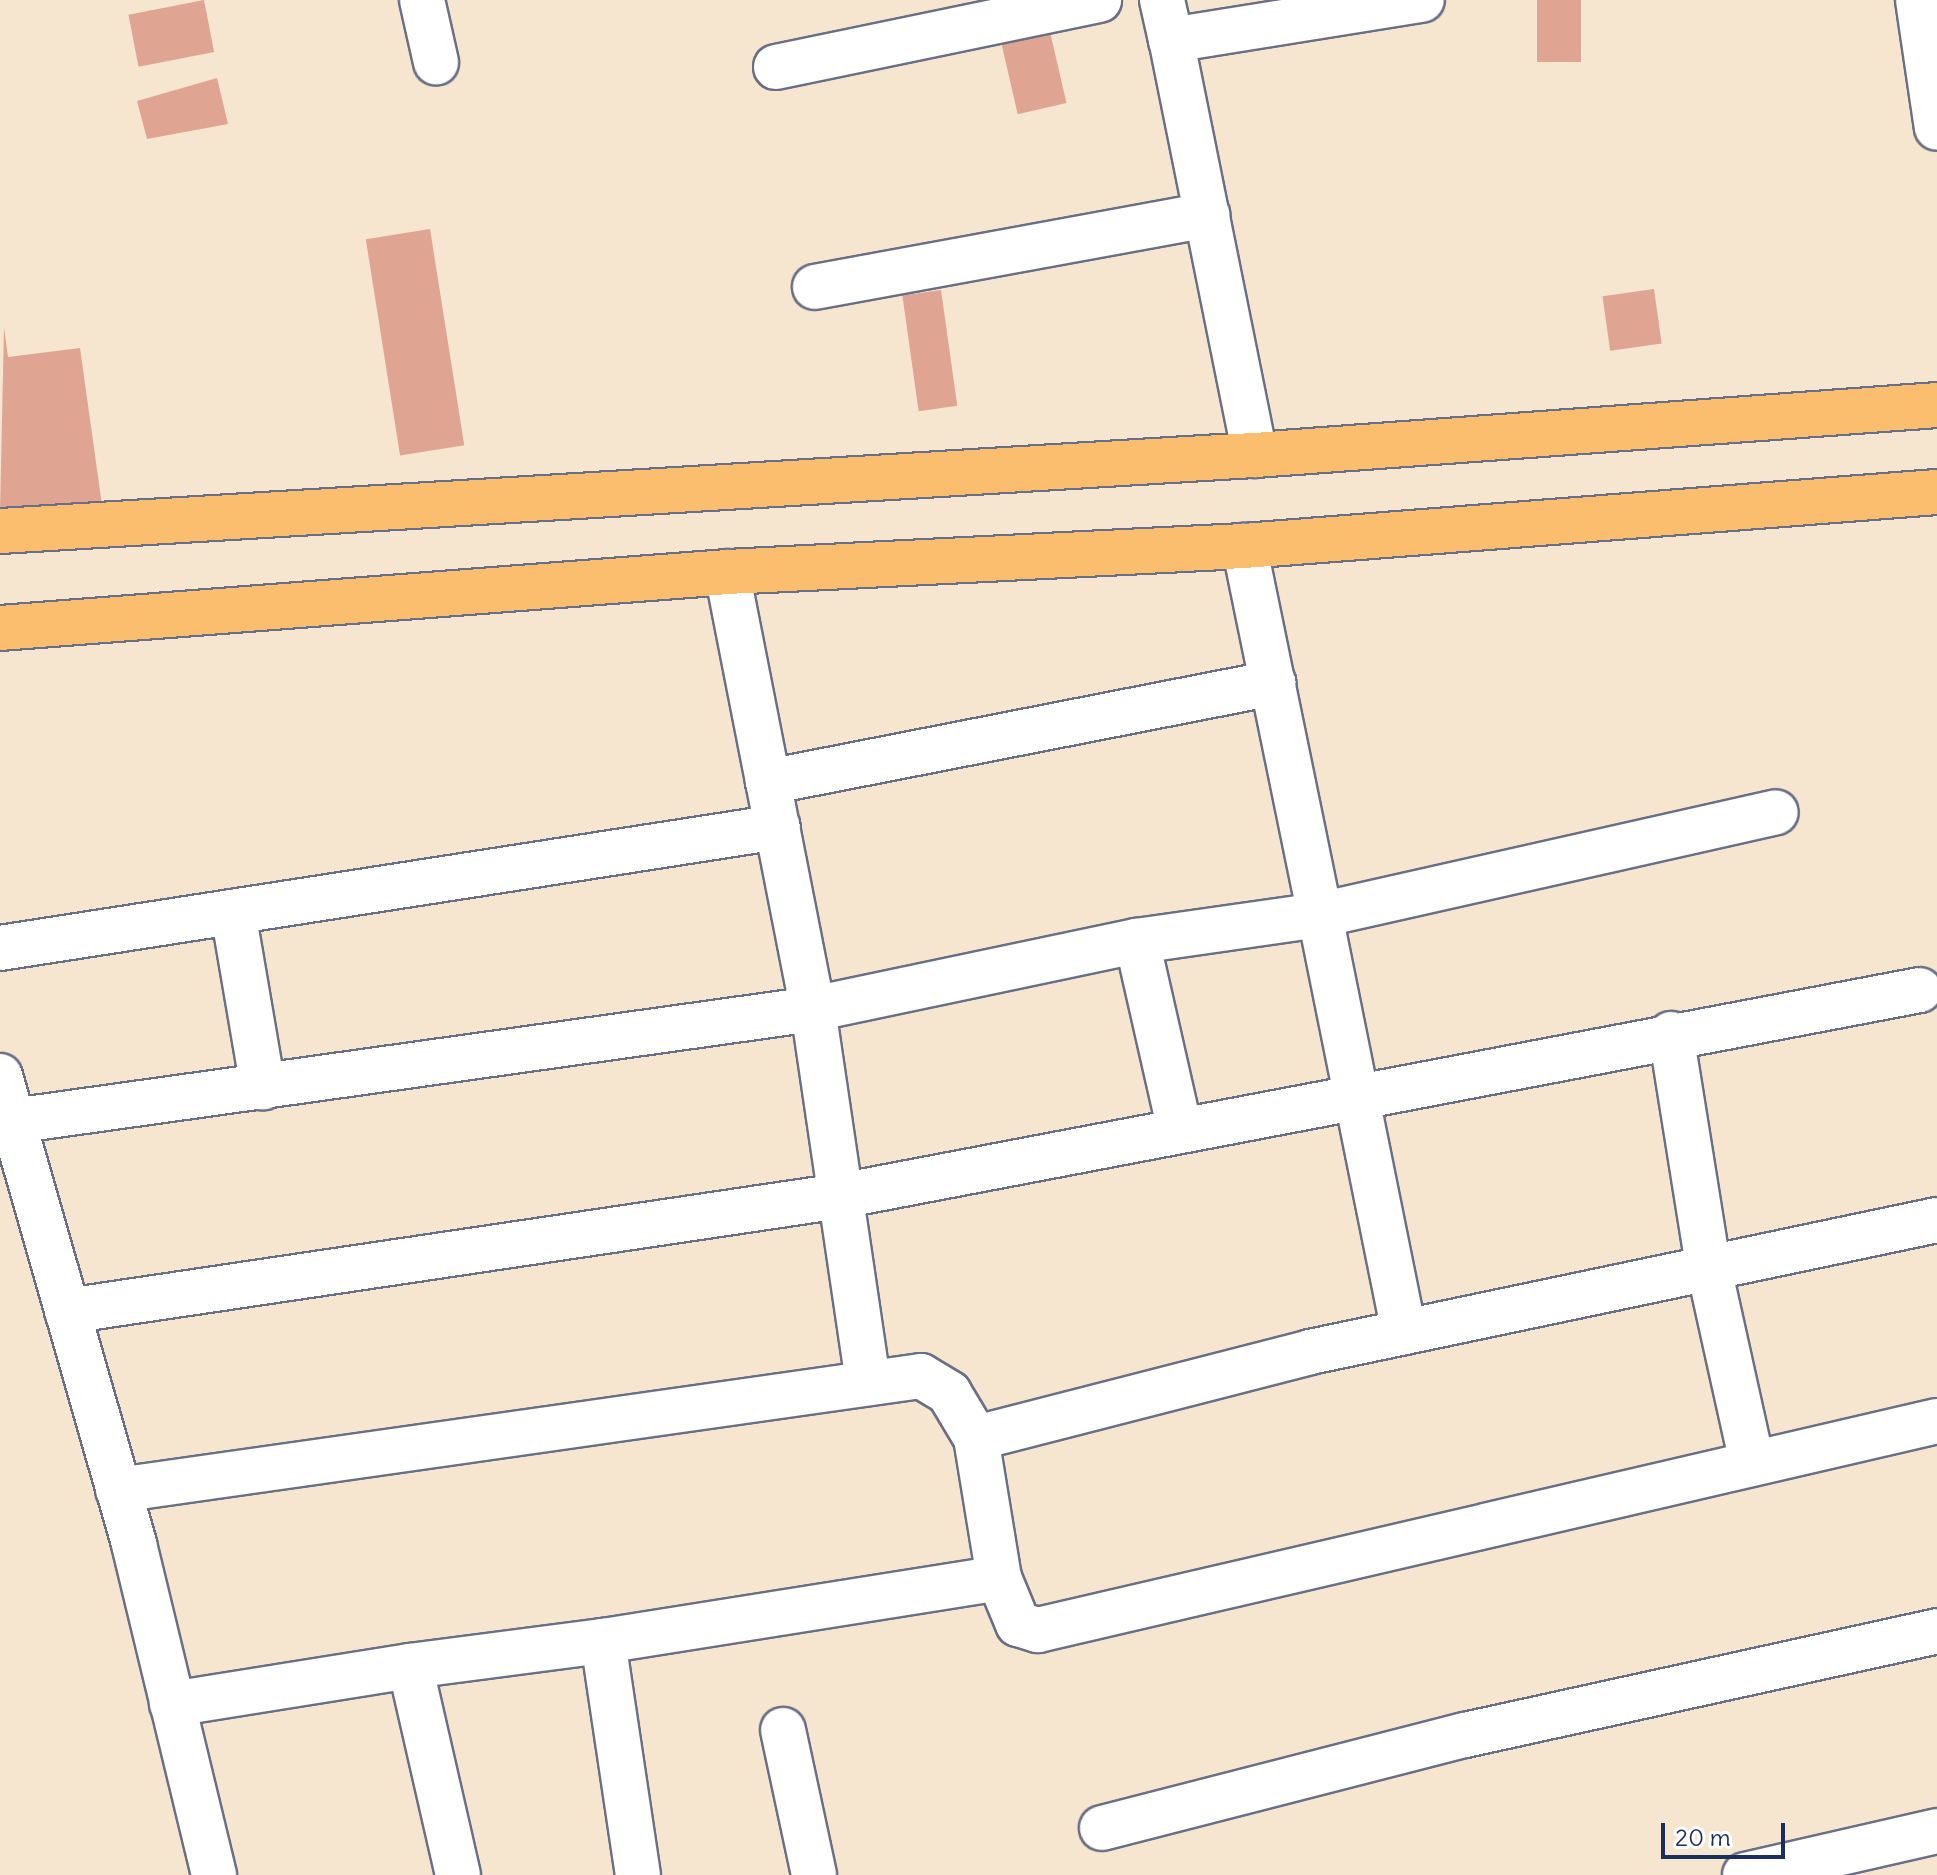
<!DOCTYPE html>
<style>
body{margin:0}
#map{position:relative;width:1937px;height:1875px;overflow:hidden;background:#f6e5cf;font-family:Delius,sans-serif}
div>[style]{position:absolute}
.building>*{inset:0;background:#e0a493;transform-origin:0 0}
.roads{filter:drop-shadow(2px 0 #686f86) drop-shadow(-2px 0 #686f86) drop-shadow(0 2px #686f86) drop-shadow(0 -2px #686f86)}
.minor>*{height:44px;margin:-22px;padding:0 22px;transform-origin:22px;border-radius:22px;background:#fff}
.major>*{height:44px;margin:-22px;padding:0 22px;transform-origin:22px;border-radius:22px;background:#fbbd6e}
span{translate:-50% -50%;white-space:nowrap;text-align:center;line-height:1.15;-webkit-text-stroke:6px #fff;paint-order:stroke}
.scale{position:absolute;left:1661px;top:1823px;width:124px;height:36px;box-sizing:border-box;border:4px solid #1b2f5e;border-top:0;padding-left:10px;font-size:24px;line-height:28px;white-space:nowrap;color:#1b2f5e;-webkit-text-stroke:6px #fff;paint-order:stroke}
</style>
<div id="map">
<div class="building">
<i style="left:204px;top:0;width:53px;height:77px;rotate:79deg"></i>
<i style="left:1537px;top:0;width:44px;height:62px"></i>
<i style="left:1048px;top:23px;width:82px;height:50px;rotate:77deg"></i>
<i style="clip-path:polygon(217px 78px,228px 124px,147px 139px,137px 101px)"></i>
<i style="left:430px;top:229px;width:219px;height:65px;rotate:81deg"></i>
<i style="left:1654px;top:289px;width:55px;height:52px;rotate:82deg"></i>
<i style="left:941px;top:290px;width:117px;height:39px;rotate:82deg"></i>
<i style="clip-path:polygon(4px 327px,8px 357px,80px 348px,102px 505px,0 512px)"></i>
</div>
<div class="roads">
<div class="minor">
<i style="left:422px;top:0;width:64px;rotate:77.3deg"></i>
<i style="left:1162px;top:0;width:41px;rotate:77.3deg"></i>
<i style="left:1918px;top:0;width:129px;rotate:81.6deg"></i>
<i style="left:776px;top:67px;width:330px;rotate:-11.7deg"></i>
<i style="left:815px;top:287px;width:399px;rotate:-10.4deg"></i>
<i style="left:1255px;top:455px;width:423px;rotate:-101.4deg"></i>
<i style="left:1171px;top:40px;width:254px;rotate:-9.1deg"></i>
<i style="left:727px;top:572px;width:445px;rotate:78.9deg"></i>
<i style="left:813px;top:1009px;width:378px;rotate:81.6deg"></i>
<i style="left:768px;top:782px;width:515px;rotate:-11.09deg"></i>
<i style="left:233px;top:912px;width:178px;rotate:80.3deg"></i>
<i style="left:1137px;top:941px;width:194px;rotate:77.2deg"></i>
<i style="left:0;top:948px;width:787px;rotate:-8.84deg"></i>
<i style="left:1671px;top:1034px;width:233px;rotate:80.9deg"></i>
<i style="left:1708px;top:1264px;width:204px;rotate:77.5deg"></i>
<i style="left:0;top:1076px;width:487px;rotate:74deg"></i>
<i style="left:134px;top:1544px;width:341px;rotate:76.4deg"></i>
<i style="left:13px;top:1121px;width:808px;rotate:-7.97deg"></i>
<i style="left:813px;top:1009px;width:331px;rotate:-11.9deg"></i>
<i style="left:1137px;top:941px;width:185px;rotate:-8.1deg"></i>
<i style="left:1320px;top:915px;width:377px;rotate:-101.6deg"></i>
<i style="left:67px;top:1311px;width:782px;rotate:-8.46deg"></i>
<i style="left:840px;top:1196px;width:1099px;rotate:-10.8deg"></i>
<i style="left:1404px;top:1332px;width:425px;rotate:-101.4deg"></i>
<i style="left:1320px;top:915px;width:467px;rotate:-12.7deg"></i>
<i style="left:118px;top:1490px;width:811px;rotate:-8.08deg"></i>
<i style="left:921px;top:1376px;width:33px;rotate:31deg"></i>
<i style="left:949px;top:1393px;width:52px;rotate:59deg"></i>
<i style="left:976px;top:1438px;width:345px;rotate:-14.4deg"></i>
<i style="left:1310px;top:1352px;width:641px;rotate:-11.89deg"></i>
<i style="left:999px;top:1578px;width:50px;rotate:67.6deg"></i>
<i style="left:1018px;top:1624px;width:21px;rotate:17deg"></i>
<i style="left:1038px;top:1630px;width:923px;rotate:-13.09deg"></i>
<i style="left:603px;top:1641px;width:401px;rotate:-9deg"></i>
<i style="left:999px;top:1578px;width:142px;rotate:-99.3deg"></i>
<i style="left:172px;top:1704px;width:241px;rotate:-9.1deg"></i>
<i style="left:783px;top:1730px;width:148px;rotate:77.9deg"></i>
<i style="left:1102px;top:1828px;width:375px;rotate:-14.4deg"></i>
<i style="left:1465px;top:1735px;width:483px;rotate:-12.4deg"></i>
<i style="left:458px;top:1875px;width:214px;rotate:-102.9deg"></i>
<i style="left:410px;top:1666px;width:195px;rotate:-7.4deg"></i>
<i style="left:603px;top:1641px;width:237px;rotate:81.5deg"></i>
<i style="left:1745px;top:1875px;width:197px;rotate:-12.9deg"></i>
</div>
<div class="major">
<i style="left:0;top:531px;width:1257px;rotate:-3.47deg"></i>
<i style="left:1255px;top:455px;width:684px;rotate:-4.19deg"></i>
<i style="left:0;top:628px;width:729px;rotate:-4.4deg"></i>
<i style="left:727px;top:572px;width:518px;rotate:-2.88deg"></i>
<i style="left:1244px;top:546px;width:695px;rotate:-4.46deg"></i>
</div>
</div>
<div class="scale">20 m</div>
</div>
